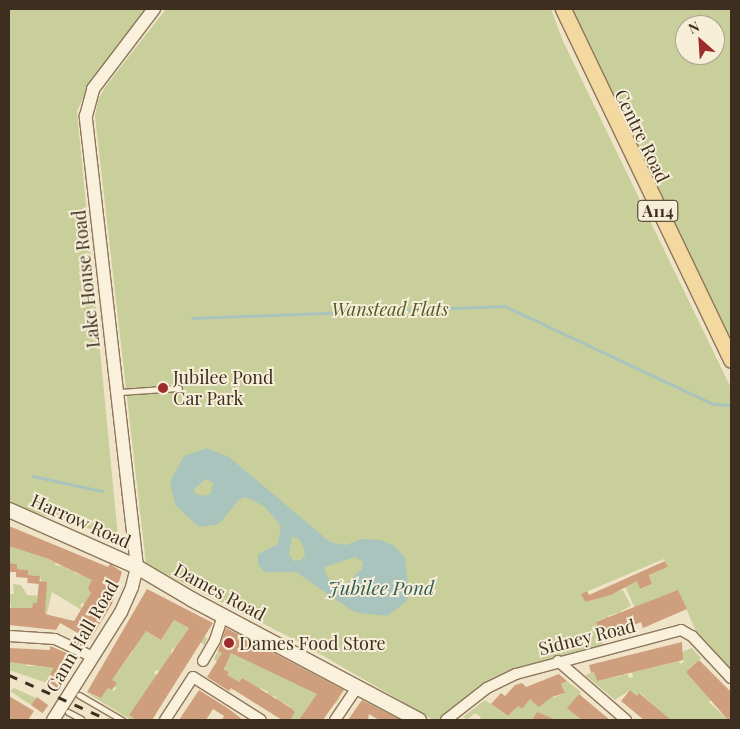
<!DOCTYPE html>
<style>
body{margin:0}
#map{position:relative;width:740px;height:729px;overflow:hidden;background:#f0e4c8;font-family:"Playfair Display",serif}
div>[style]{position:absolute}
.green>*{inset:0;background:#c9cf9b}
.water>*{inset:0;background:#a9c4bc}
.stream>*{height:2.5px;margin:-1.25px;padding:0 1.25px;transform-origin:1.25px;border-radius:1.25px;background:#a9c4bc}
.building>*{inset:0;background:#cf9f7d;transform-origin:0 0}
.roads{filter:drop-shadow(1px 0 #8d765c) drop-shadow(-1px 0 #8d765c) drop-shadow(0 1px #8d765c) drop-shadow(0 -1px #8d765c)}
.service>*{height:5px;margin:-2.5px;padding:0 2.5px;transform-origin:2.5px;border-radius:2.5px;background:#faf1dc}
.minor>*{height:10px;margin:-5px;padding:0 5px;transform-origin:5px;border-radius:5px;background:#faf1dc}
.tertiary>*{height:12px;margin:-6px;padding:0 6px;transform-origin:6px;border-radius:6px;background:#faf1dc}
.secondary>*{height:14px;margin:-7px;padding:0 7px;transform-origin:7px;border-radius:7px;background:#faf1dc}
.primary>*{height:15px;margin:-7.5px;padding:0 7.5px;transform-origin:7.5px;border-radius:7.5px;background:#f3d9a0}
.rail>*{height:2.5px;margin-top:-1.25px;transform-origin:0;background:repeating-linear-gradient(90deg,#3d2e20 0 9px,transparent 0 18px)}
.dots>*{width:14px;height:14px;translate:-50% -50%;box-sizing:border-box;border:2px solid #f7eed8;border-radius:50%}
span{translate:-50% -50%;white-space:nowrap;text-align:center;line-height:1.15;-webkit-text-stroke:4px #f7eed8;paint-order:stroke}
.shield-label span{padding:1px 4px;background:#f7eed8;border:1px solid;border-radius:4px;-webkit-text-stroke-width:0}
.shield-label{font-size:16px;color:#3d2e20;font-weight:700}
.street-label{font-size:18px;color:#3d2e20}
.park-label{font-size:18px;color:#4d5a26;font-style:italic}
.poi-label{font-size:18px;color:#3d2e20}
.left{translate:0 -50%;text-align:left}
.water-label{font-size:19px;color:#2f5d5a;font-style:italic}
.frame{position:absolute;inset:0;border:10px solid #3d2e20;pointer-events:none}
.north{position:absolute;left:675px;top:15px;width:50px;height:50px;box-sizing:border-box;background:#f7eed8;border:1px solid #ada18e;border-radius:50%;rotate:334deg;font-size:14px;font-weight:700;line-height:20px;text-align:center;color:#3d2e20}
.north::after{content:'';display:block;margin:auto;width:18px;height:22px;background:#9e2a2b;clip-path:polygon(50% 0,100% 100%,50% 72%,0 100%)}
</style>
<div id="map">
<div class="green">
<i style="clip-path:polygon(9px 9px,148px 9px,93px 77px,77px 111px,118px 537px,9px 505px)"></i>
<i style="clip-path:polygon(166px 9px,551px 9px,563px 41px,731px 388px,731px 671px,698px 636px,678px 590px,639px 618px,625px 586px,637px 581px,641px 589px,652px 584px,649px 575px,668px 567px,664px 559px,581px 594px,585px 602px,623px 590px,631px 606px,621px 611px,620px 620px,617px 613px,608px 616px,611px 623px,608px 625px,604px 618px,596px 622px,603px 645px,511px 670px,482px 685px,439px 720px,432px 719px,301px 643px,146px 564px,95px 116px,98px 100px,105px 87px)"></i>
<i style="clip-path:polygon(evenodd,572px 9px,731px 9px,731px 339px,578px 26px,572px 9px,685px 25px,715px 25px,715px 55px,685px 55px,685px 25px)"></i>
<i style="clip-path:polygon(9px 544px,48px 553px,46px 558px,52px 561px,55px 555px,58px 557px,55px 565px,62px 566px,64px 560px,68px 570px,77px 565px,74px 573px,81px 575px,84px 569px,96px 581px,90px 589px,91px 593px,86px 605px,82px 603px,80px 606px,93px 617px,52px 592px,44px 626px,37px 603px,33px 603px,32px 611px,12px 615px,9px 594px,14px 594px,13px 584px,21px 585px,27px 595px,45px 596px,40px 576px,28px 575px,28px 570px,17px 569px,17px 564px,9px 563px)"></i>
<i style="clip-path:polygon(174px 620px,207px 638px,205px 645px,184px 635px,175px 650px,172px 648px,167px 676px,156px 670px,154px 673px,158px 676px,141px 698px,143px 714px,134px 708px,129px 715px,136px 720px,131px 720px,87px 693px,101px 698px,106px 691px,103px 685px,114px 691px,116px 688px,108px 678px,114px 677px,133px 651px,127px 647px,139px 627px,161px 640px)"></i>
<i style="clip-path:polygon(234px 645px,294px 674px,299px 665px,291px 680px,340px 698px,336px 703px,302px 720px,290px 720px,291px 707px,282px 702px,274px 704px,277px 698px,274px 696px,265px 698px,268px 692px,261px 688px,258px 694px,242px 678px,231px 692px,233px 686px,225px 678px,229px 672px,214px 659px,218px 651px,229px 656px)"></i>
<i style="clip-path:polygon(692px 648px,701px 658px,686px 672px,714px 697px,709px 702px,728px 720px,665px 720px,667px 717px,640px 693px,637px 696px,630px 690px,615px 700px,585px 675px,594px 672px,597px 681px,606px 679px,604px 672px,608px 671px,610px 678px,621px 676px,621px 667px,623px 675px,628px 674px,629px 678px,633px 677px,630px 665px,634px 672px,679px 661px,680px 664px,684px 662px,681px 652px)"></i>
<i style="clip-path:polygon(63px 655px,47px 680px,50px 684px,9px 670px,9px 662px,25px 664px,27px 659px,27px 666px,36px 666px,38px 659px,38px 666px,45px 667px)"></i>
<i style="clip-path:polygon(567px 681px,581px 692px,568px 707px,587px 715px,583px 720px,555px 720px,537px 713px,532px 720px,512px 720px,499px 711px,511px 720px,479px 720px,481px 717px,475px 713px,467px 720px,463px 717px,485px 700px,508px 716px,516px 708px,513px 702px,522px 709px,528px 701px,520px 694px,549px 690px,553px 698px,565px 693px,561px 684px)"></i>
<i style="clip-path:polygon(14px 688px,36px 698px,34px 707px,10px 691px)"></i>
</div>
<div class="water">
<i style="clip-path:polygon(evenodd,207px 448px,229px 457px,330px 542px,346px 545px,361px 539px,381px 540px,394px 546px,405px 557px,409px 594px,407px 601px,387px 616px,360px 613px,351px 610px,296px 572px,265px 572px,258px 565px,258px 554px,278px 544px,281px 526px,265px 507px,251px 499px,244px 497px,238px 501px,219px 524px,199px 527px,175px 505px,170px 481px,184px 456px,207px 448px,206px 479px,213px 483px,211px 493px,206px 496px,195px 494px,194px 489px,206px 479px,207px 448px,292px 536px,300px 540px,304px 548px,305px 556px,301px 560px,294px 561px,289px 555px,292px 536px,207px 448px,355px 557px,363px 562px,362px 569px,341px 589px,334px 588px,325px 572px,325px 567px,355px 557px)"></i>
</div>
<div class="stream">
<i style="left:192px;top:318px;width:313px;rotate:-2.2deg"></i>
<i style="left:505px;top:306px;width:230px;rotate:25.2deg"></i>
<i style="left:713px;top:404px;width:18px;rotate:3deg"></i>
<i style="left:33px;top:476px;width:71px;rotate:12.3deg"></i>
</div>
<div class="building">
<i style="clip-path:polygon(9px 526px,108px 567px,110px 564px,122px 572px,112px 604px,90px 640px,60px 623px,56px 630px,9px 625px,9px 608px,32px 608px,33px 603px,37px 603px,39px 581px,47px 582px,45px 614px,74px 621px,91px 593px,88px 588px,92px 580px,46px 558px,9px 546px)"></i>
<i style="clip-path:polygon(665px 561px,668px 567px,649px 575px,652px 584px,640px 589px,637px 581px,611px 595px,585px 602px,581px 594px,587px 591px,589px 595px)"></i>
<i style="clip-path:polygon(9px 563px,17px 564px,17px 569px,28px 570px,28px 578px,16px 577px,16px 572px,9px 572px)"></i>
<i style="left:28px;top:575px;width:12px;height:8px;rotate:5deg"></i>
<i style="clip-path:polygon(147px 589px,213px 623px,152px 720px,136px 720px,129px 715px,189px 628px,174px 620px,161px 640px,146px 631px,112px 680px,117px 683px,112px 690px,108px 688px,101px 698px,87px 692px)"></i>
<i style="clip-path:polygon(678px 590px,687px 609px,643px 628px,641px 622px,602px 639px,596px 622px)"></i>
<i style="clip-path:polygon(226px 628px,236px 633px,344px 690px,323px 720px,299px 720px,317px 694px,231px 653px,224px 669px,229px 672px,227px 675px,239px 682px,242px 678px,291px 708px,295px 712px,290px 720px,282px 720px,231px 688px,229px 691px,207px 677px,222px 653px,218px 651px)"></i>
<i style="clip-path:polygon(682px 642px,683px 660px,597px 681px,594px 672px,591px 673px,589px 665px)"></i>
<i style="clip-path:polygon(50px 646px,79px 658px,58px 689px,47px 680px,54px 668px,9px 662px,9px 648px,50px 650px)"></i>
<i style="clip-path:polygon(699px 660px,731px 692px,731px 717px,728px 720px,686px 672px)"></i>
<i style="clip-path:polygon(559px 674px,567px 681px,561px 684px,565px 693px,552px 697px,539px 707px,530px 699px,522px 709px,518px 706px,508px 716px,491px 704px,501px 693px,505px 696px,515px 685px,522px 683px,526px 687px)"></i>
<i style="clip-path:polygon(199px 690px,229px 709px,243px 720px,222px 720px,224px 716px,213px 709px,206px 720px,179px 720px)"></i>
<i style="clip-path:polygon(630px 690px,637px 696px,639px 693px,671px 720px,644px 720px,621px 701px)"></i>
<i style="clip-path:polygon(579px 694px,598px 710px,610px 720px,582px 720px,567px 708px)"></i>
<i style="clip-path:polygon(9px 696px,34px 711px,28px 720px,9px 720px)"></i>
<i style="left:37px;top:697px;width:14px;height:10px;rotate:36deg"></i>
<i style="clip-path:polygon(362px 700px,401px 720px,379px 720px,369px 714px,368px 720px,348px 720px)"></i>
<i style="clip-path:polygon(537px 712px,556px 720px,532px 720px)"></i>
</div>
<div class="roads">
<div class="service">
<i style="left:119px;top:392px;width:60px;rotate:-3.8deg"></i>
<i style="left:79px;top:695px;width:50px;rotate:30.2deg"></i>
<i style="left:68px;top:712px;width:15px;rotate:28deg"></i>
</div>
<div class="minor">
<i style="left:9px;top:636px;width:46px;rotate:3.7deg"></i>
<i style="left:55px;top:639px;width:42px;rotate:25.3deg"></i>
<i style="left:203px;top:661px;width:24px;rotate:-60deg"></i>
<i style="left:215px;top:640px;width:25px;rotate:-72deg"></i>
<i style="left:558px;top:661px;width:90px;rotate:40.9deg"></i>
<i style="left:165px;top:720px;width:51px;rotate:-56.9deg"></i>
<i style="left:193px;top:677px;width:80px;rotate:32.3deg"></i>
<i style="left:335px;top:720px;width:40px;rotate:-56deg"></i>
<i style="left:446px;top:720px;width:52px;rotate:-38deg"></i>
<i style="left:487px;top:688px;width:32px;rotate:-26deg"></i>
<i style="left:516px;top:674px;width:171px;rotate:-14.9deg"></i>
<i style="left:681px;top:630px;width:13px;rotate:29deg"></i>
<i style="left:692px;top:636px;width:57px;rotate:47.1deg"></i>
</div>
<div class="tertiary">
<i style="left:53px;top:720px;width:128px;rotate:-57.8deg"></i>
<i style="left:121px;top:612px;width:27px;rotate:-66deg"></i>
<i style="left:132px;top:587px;width:21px;rotate:-76deg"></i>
<i style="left:137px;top:567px;width:454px;rotate:-96.5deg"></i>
<i style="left:86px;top:116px;width:28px;rotate:-75deg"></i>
<i style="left:93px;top:89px;width:101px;rotate:-52.7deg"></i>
</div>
<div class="secondary">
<i style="left:9px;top:510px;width:140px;rotate:24deg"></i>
<i style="left:137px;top:567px;width:65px;rotate:30.5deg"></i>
<i style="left:193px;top:600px;width:256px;rotate:28deg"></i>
</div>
<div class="primary">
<i style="left:563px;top:9px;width:389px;rotate:64.4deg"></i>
</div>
</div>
<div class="rail">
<i style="left:9px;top:675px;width:110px;rotate:24.2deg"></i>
</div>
<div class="dots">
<i style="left:163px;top:388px;background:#9e2a2b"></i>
<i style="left:229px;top:643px;background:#9e2a2b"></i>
</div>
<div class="shield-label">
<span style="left:658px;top:211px">A114</span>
</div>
<div class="street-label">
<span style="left:642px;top:136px;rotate:64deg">Centre Road</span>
<span style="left:86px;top:279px;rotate:-96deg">Lake House Road</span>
<span style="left:81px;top:521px;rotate:24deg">Harrow Road</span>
<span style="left:220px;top:592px;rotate:28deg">Dames Road</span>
<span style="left:82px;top:636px;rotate:-60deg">Cann Hall Road</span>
<span style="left:587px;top:637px;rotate:-14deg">Sidney Road</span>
</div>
<div class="park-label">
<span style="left:390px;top:309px">Wanstead Flats</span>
</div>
<div class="poi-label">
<span class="left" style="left:173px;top:388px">Jubilee Pond<br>Car Park</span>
<span class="left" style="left:239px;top:643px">Dames Food Store</span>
</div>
<div class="water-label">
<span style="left:381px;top:588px">Jubilee Pond</span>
</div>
<div class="frame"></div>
<div class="north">N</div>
</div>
